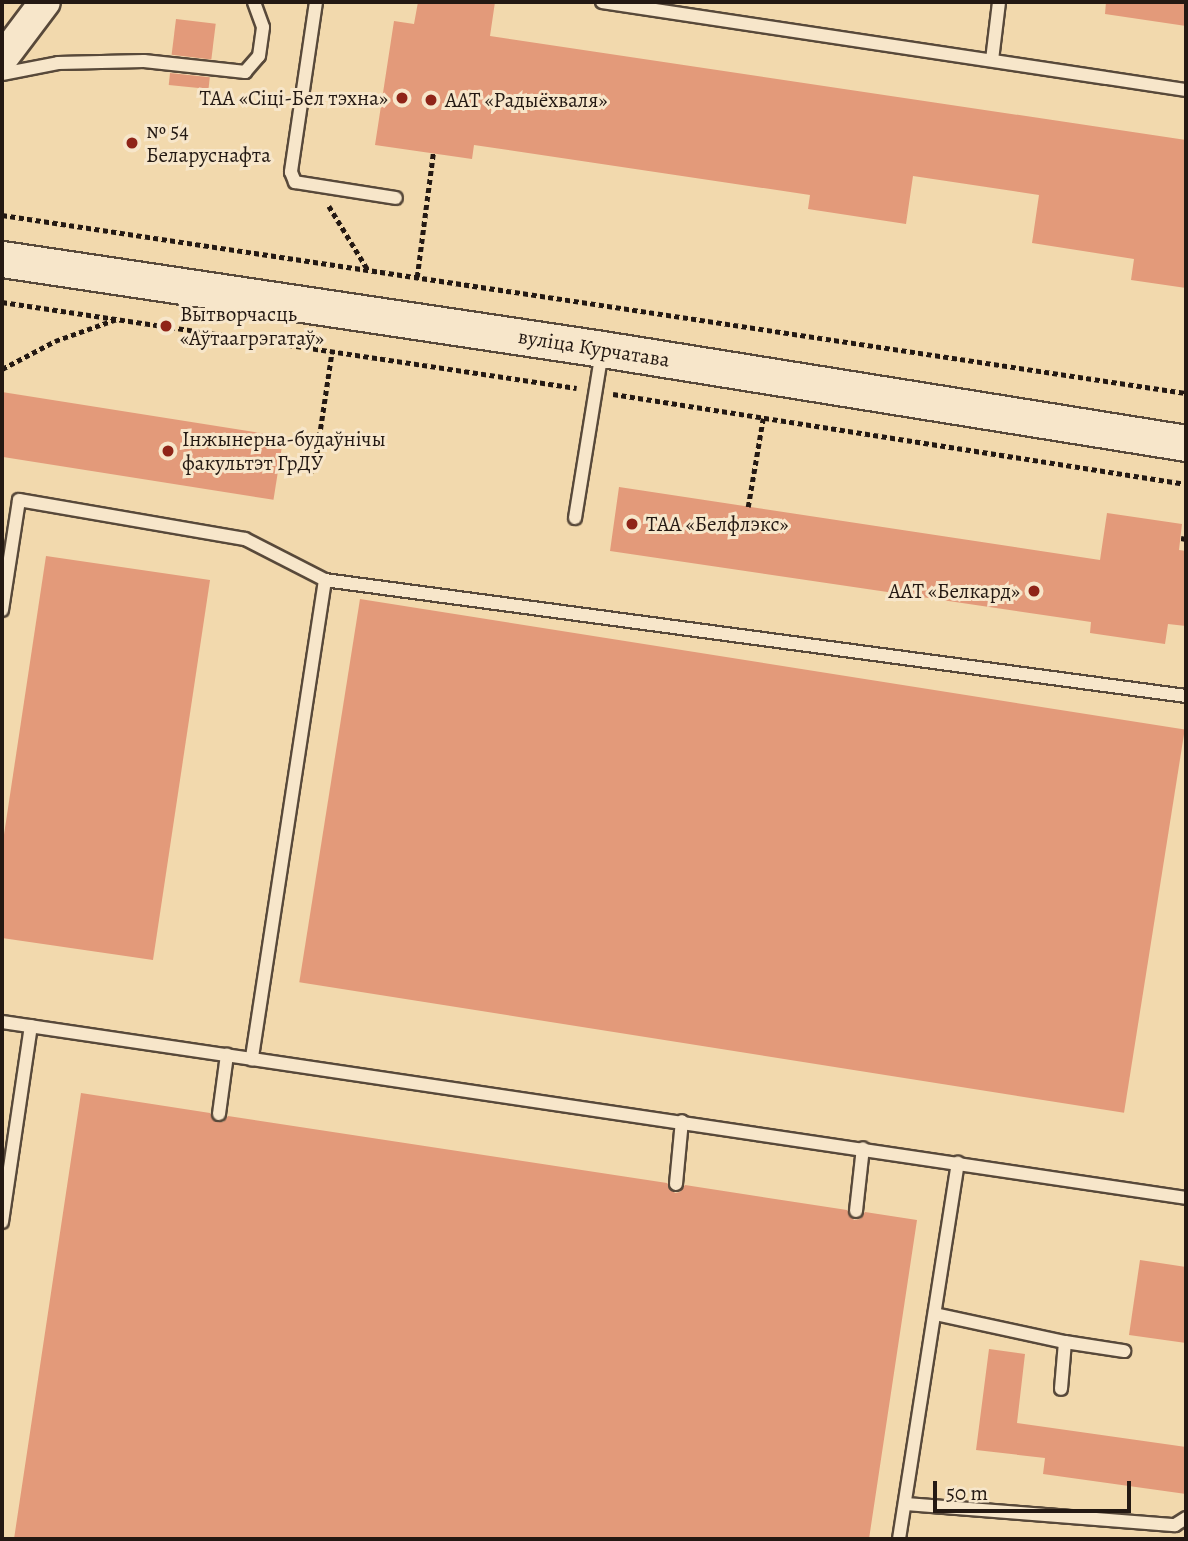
<!DOCTYPE html>
<meta charset="utf-8">
<style>
body{margin:0}
#map{position:relative;width:1188px;height:1541px;overflow:hidden;background:#f2d9ad;font-family:Alegreya,serif}
div>[style]{position:absolute}
.building>*{inset:0;background:#e39a7a;transform-origin:0 0}
.path>*{height:4.5px;margin-top:-2.25px;transform-origin:0;background:repeating-linear-gradient(90deg,#241913 0 5px,transparent 0 8.5px)}
.roads{filter:drop-shadow(2px 0 #58493a) drop-shadow(-2px 0 #58493a) drop-shadow(0 2px #58493a) drop-shadow(0 -2px #58493a)}
.service>*{height:12px;margin:-6px;padding:0 6px;transform-origin:6px;border-radius:6px;background:#f7e6ca}
.tertiary>*{height:30px;margin:-15px;padding:0 15px;transform-origin:15px;border-radius:15px;background:#f7e6ca}
.secondary>*{height:35px;margin:-17.5px;padding:0 17.5px;transform-origin:17.5px;border-radius:17.5px;background:#f7e6ca}
.dots>*{width:19px;height:19px;translate:-50% -50%;box-sizing:border-box;border:4px solid #f7e6ca;border-radius:50%}
span{translate:-50% -50%;white-space:nowrap;text-align:center;line-height:1.15;-webkit-text-stroke:6px #f7e6ca;paint-order:stroke}
.poi-label{font-size:21px;color:#241913}
.right{translate:-100% -50%;text-align:right}
.left{translate:0 -50%;text-align:left}
.street-label{font-size:21px;color:#241913}
.frame{position:absolute;inset:0;border:4px solid #241913;pointer-events:none}
.scale{position:absolute;left:933px;top:1481px;width:198px;height:32px;box-sizing:border-box;border:4px solid #241913;border-top:0;padding-left:9px;font-size:21px;line-height:24px;white-space:nowrap;color:#241913;-webkit-text-stroke:5px #f7e6ca;paint-order:stroke}
</style>
<div id="map">
<div class="building">
<i style="clip-path:polygon(418px 2px,495px 2px,490px 36px,1186px 140px,1186px 288px,1131px 280px,1134px 259px,1032px 243px,1039px 195px,913px 176px,906px 224px,808px 209px,810px 195px,474px 145px,472px 159px,375px 145px,394px 21px,414px 24px)"></i>
<i style="clip-path:polygon(1106px 2px,1186px 2px,1186px 26px,1105px 14px)"></i>
<i style="left:176px;top:19px;width:40px;height:36px;rotate:7deg"></i>
<i style="left:170px;top:73px;width:40px;height:12px;rotate:6deg"></i>
<i style="left:2px;top:392px;width:285px;height:64px;rotate:9deg"></i>
<i style="clip-path:polygon(619px 487px,1100px 560px,1107px 513px,1182px 524px,1179px 550px,1186px 551px,1186px 626px,1168px 624px,1165px 644px,1090px 633px,1091px 622px,610px 551px)"></i>
<i style="clip-path:polygon(46px 556px,210px 580px,153px 960px,2px 938px,2px 848px)"></i>
<i style="left:360px;top:599px;width:835px;height:388px;rotate:9deg"></i>
<i style="clip-path:polygon(81px 1093px,210px 1113px,217px 1122px,223px 1122px,228px 1116px,667px 1183px,675px 1193px,680px 1192px,685px 1185px,847px 1210px,854px 1220px,860px 1219px,865px 1212px,917px 1220px,869px 1539px,14px 1539px)"></i>
<i style="clip-path:polygon(1140px 1260px,1186px 1267px,1186px 1343px,1129px 1335px)"></i>
<i style="clip-path:polygon(989px 1349px,1025px 1354px,1017px 1423px,1186px 1447px,1186px 1494px,1043px 1474px,1045px 1458px,976px 1450px)"></i>
</div>
<div class="path">
<i style="left:329px;top:206px;width:75px;rotate:58.6deg"></i>
<i style="left:2px;top:215px;width:1197px;rotate:8.55deg"></i>
<i style="left:417px;top:277px;width:125px;rotate:-82.6deg"></i>
<i style="left:2px;top:302px;width:581px;rotate:8.51deg"></i>
<i style="left:2px;top:369px;width:60px;rotate:-27.8deg"></i>
<i style="left:55px;top:341px;width:66px;rotate:-19.5deg"></i>
<i style="left:613px;top:394px;width:580px;rotate:8.93deg"></i>
<i style="left:279px;top:466px;width:35px;rotate:8deg"></i>
<i style="left:314px;top:471px;width:121px;rotate:-81.5deg"></i>
<i style="left:748px;top:507px;width:90px;rotate:-80.4deg"></i>
<i style="left:1181px;top:538px;width:5px;rotate:11deg"></i>
</div>
<div class="roads">
<div class="service">
<i style="left:316px;top:2px;width:172px;rotate:98.4deg"></i>
<i style="left:291px;top:172px;width:11px;rotate:68deg"></i>
<i style="left:295px;top:182px;width:102px;rotate:9deg"></i>
<i style="left:602px;top:2px;width:591px;rotate:8.57deg"></i>
<i style="left:992px;top:60px;width:58px;rotate:-83.1deg"></i>
<i style="left:2px;top:74px;width:57px;rotate:-11.1deg"></i>
<i style="left:58px;top:63px;width:86px;rotate:-1.3deg"></i>
<i style="left:144px;top:61px;width:102px;rotate:6.2deg"></i>
<i style="left:245px;top:72px;width:21px;rotate:-49deg"></i>
<i style="left:259px;top:56px;width:29px;rotate:-82deg"></i>
<i style="left:263px;top:27px;width:27px;rotate:-110deg"></i>
<i style="left:575px;top:518px;width:168px;rotate:-80.8deg"></i>
<i style="left:2px;top:610px;width:111px;rotate:-81.2deg"></i>
<i style="left:19px;top:500px;width:229px;rotate:9.8deg"></i>
<i style="left:245px;top:539px;width:90px;rotate:27.1deg"></i>
<i style="left:1186px;top:696px;width:869px;rotate:-172.33deg"></i>
<i style="left:325px;top:580px;width:485px;rotate:98.7deg"></i>
<i style="left:252px;top:1059px;width:944px;rotate:8.46deg"></i>
<i style="left:2px;top:1022px;width:253px;rotate:8.4deg"></i>
<i style="left:219px;top:1114px;width:60px;rotate:-82.3deg"></i>
<i style="left:676px;top:1184px;width:63px;rotate:-84.6deg"></i>
<i style="left:856px;top:1211px;width:63px;rotate:-83.7deg"></i>
<i style="left:2px;top:1222px;width:198px;rotate:-81.6deg"></i>
<i style="left:935px;top:1314px;width:133px;rotate:12.2deg"></i>
<i style="left:1065px;top:1342px;width:47px;rotate:94.9deg"></i>
<i style="left:1065px;top:1342px;width:60px;rotate:8.7deg"></i>
<i style="left:906px;top:1504px;width:270px;rotate:4.5deg"></i>
<i style="left:1175px;top:1525px;width:13px;rotate:-32deg"></i>
<i style="left:899px;top:1539px;width:381px;rotate:-81.1deg"></i>
</div>
<div class="tertiary">
<i style="left:2px;top:59px;width:71px;rotate:-53deg"></i>
</div>
<div class="secondary">
<i style="left:2px;top:259px;width:607px;rotate:8.53deg"></i>
<i style="left:602px;top:349px;width:592px;rotate:9.14deg"></i>
</div>
</div>
<div class="dots">
<i style="left:402px;top:98px;background:#8f2418"></i>
<i style="left:431px;top:100px;background:#8f2418"></i>
<i style="left:132px;top:143px;background:#8f2418"></i>
<i style="left:166px;top:326px;background:#8f2418"></i>
<i style="left:168px;top:451px;background:#8f2418"></i>
<i style="left:632px;top:524px;background:#8f2418"></i>
<i style="left:1034px;top:591px;background:#8f2418"></i>
</div>
<div class="poi-label">
<span class="right" style="left:388px;top:98px">ТАА «Сіці-Бел тэхна»</span>
<span class="left" style="left:445px;top:100px">ААТ «Радыёхваля»</span>
<span class="left" style="left:146px;top:143px">№ 54<br>Беларуснафта</span>
<span class="left" style="left:180px;top:326px">Вытворчасць<br>«Аўтаагрэгатаў»</span>
<span class="left" style="left:182px;top:451px">Інжынерна-будаўнічы<br>факультэт ГрДУ</span>
<span class="left" style="left:646px;top:524px">ТАА «Белфлэкс»</span>
<span class="right" style="left:1020px;top:591px">ААТ «Белкард»</span>
</div>
<div class="street-label">
<span style="left:594px;top:348px;rotate:9deg">вуліца Курчатава</span>
</div>
<div class="frame"></div>
<div class="scale">50 m</div>
</div>
